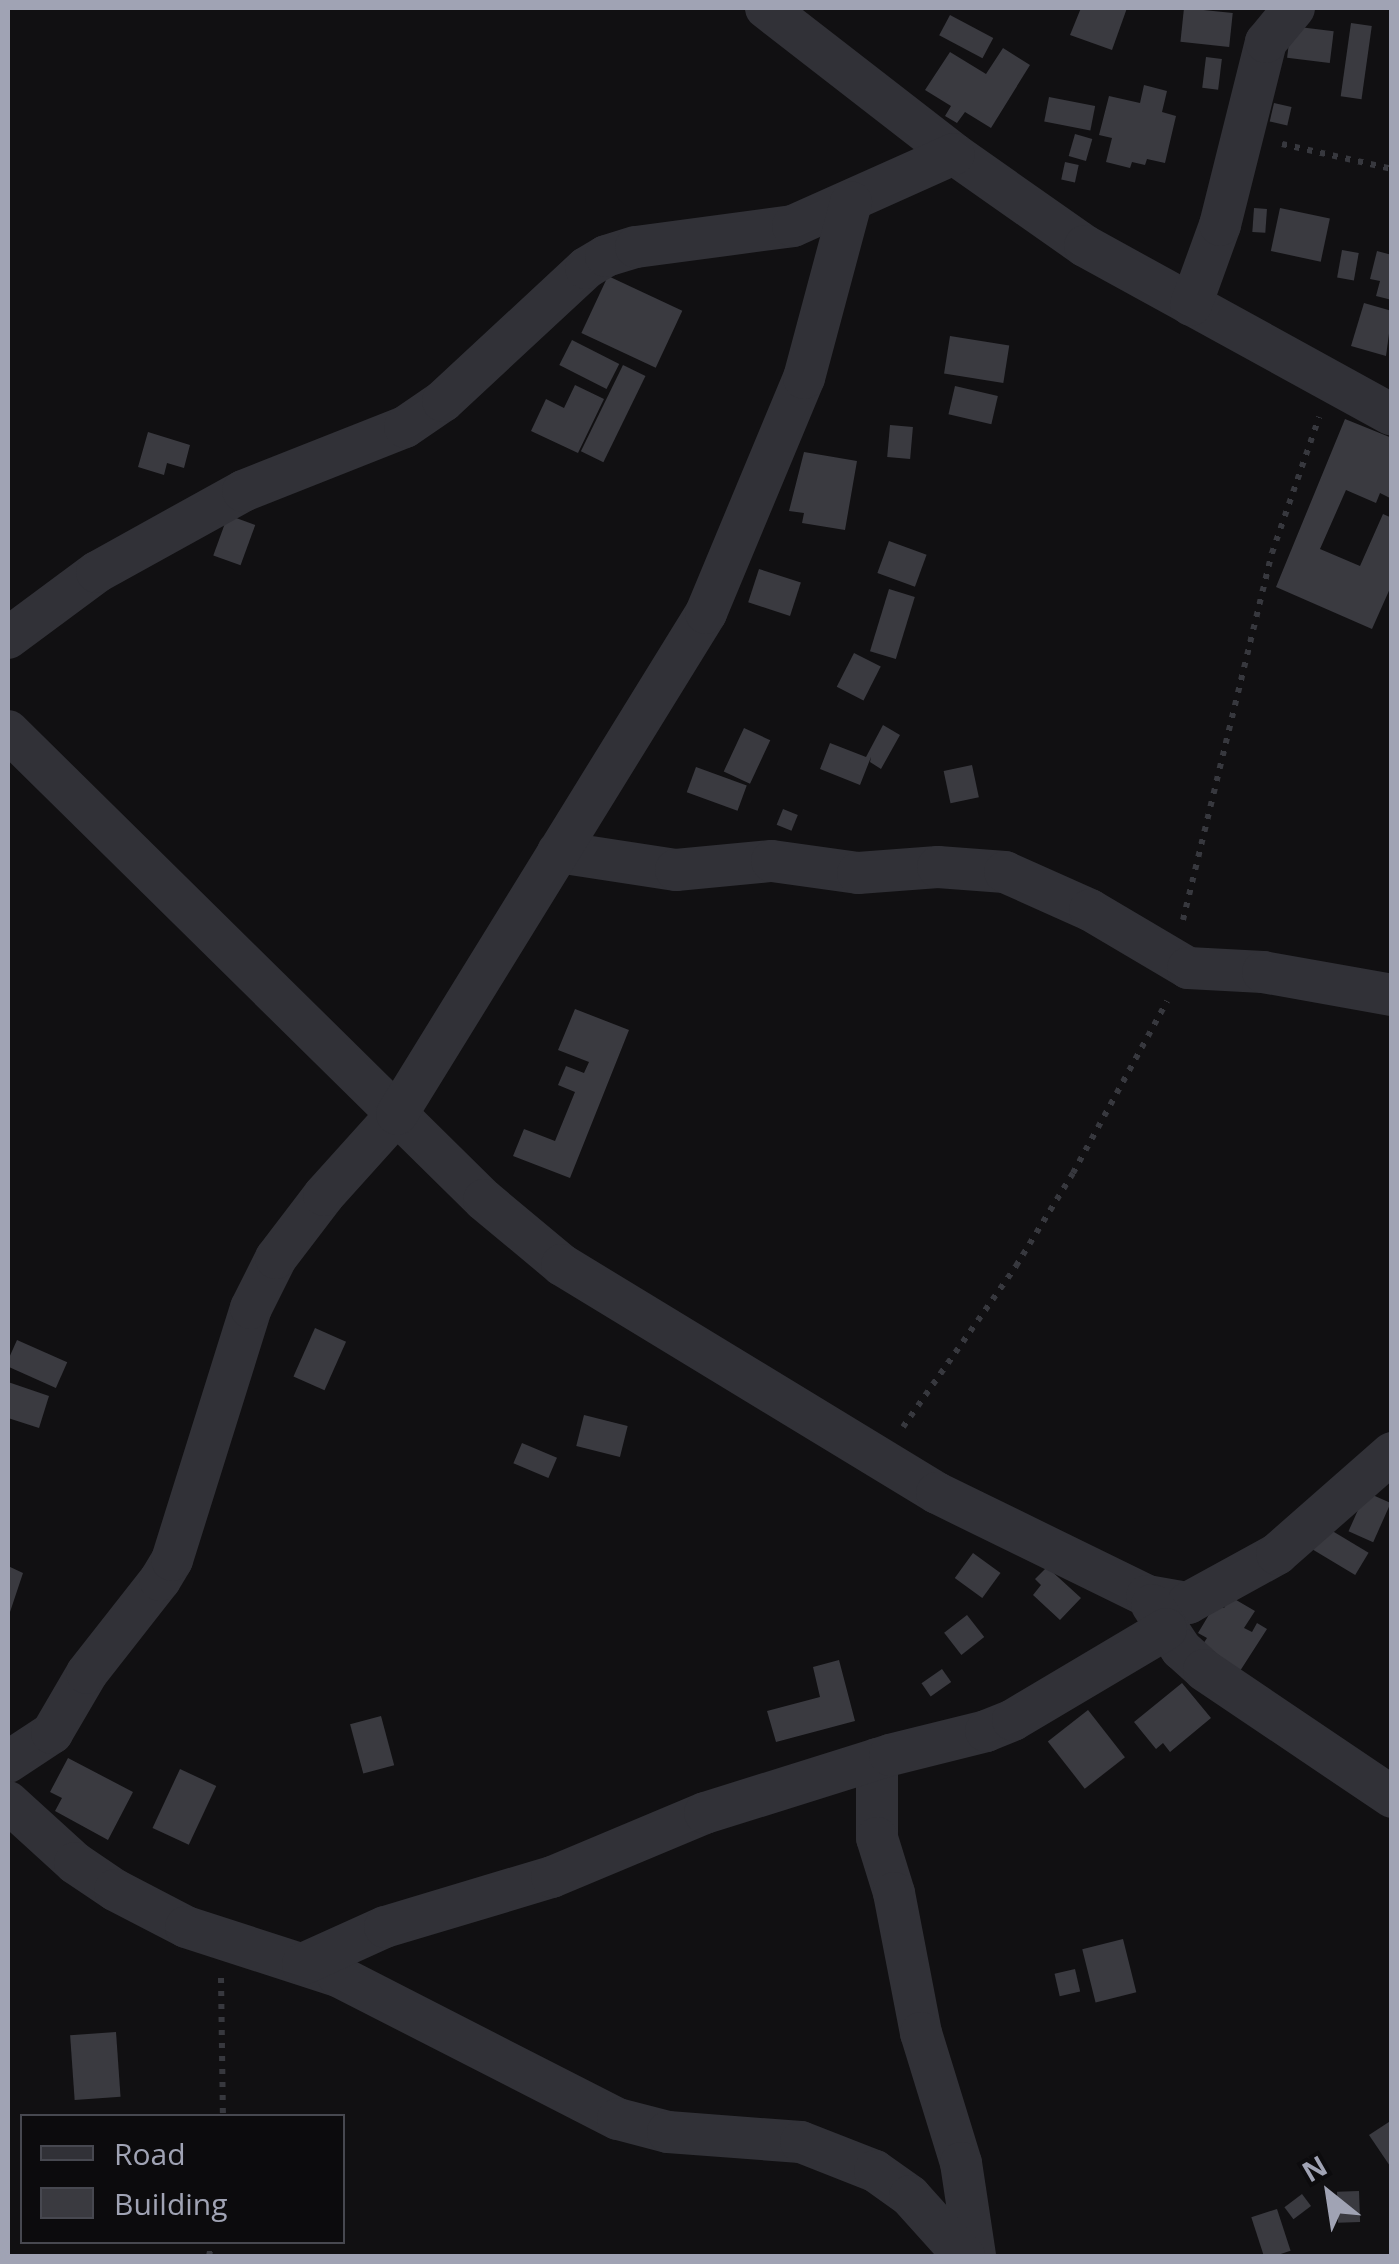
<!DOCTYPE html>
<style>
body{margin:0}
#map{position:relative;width:1399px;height:2264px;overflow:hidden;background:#111012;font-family:"Open Sans",sans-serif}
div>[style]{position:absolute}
.building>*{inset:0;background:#3a3a40;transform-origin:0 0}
.path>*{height:6px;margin-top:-3px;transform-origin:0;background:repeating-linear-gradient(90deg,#37383e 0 5px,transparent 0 13px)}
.minor>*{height:42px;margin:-21px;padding:0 21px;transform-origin:21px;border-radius:21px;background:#313137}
span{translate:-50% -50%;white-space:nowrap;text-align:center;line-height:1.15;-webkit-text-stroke:9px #0c0b0d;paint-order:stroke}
.frame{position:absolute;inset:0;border:10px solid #a0a3b4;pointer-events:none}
.legend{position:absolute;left:20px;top:2114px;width:325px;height:130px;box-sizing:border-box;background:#0c0b0d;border:2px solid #474850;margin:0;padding:12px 18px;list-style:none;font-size:30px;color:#a0a3b4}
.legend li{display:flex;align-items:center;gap:20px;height:50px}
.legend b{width:50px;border:2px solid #474850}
.north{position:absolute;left:1279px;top:2144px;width:100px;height:100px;-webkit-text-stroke:8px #0c0b0d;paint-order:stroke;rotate:330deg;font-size:28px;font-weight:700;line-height:40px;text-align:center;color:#a0a3b4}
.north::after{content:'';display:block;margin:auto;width:35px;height:45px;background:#a0a3b4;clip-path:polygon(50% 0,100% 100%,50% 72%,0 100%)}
</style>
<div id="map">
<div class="building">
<i style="clip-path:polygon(1081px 8px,1127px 8px,1112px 50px,1070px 35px)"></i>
<i style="left:1184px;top:8px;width:49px;height:34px;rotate:6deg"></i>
<i style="left:950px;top:15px;width:49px;height:23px;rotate:28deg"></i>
<i style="left:1351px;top:23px;width:21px;height:74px;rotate:8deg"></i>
<i style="left:1291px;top:26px;width:43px;height:32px;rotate:7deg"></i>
<i style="clip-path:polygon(1003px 48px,1030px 65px,991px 128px,965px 112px,957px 123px,945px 116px,951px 106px,925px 90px,950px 52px,986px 74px)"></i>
<i style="left:1206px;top:57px;width:16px;height:31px;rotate:7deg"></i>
<i style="clip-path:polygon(1144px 85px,1167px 91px,1162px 112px,1176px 116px,1165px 163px,1147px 159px,1145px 165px,1132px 162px,1130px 168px,1106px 162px,1112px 138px,1099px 135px,1109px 96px,1140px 103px)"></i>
<i style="left:1049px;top:97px;width:47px;height:25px;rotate:11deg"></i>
<i style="left:1274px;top:103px;width:18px;height:19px;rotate:13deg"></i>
<i style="left:1075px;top:134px;width:18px;height:23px;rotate:16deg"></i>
<i style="left:1065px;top:162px;width:14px;height:18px;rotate:12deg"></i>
<i style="left:1254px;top:208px;width:13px;height:24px;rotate:4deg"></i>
<i style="left:1280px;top:208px;width:51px;height:44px;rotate:12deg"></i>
<i style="left:1342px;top:250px;width:17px;height:28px;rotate:10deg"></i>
<i style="clip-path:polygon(1377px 251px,1392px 255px,1392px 300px,1376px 296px,1380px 281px,1370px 279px)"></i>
<i style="left:608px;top:276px;width:82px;height:63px;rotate:25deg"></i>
<i style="clip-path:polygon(1364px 303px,1392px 311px,1386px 356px,1351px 346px)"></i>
<i style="left:950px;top:336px;width:60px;height:38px;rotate:9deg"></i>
<i style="left:572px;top:340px;width:53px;height:28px;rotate:27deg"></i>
<i style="left:623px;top:365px;width:25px;height:96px;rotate:26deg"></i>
<i style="clip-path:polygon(575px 385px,604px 399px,578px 453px,531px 431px,546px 399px,564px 408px)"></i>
<i style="left:955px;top:386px;width:44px;height:29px;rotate:13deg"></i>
<i style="clip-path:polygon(1345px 419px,1392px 438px,1392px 499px,1380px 493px,1376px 503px,1346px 490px,1320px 549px,1360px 566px,1383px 514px,1392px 518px,1392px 584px,1372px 629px,1276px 587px)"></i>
<i style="left:890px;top:425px;width:23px;height:32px;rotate:5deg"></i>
<i style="clip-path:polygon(148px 432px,190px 445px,184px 468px,167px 463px,164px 475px,138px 467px)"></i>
<i style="clip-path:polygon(804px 452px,857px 461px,845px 530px,802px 523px,804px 513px,789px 511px)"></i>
<i style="left:228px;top:515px;width:29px;height:43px;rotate:20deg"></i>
<i style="left:889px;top:541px;width:40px;height:34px;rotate:20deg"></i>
<i style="left:759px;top:569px;width:44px;height:35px;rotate:18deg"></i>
<i style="left:889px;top:589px;width:27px;height:65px;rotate:17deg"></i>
<i style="left:854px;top:653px;width:30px;height:38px;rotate:27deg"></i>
<i style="clip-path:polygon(883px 725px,900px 735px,881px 769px,870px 762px,871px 757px,860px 785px,820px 769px,830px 743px,866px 757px)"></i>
<i style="left:744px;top:728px;width:29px;height:48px;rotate:25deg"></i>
<i style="left:972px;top:765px;width:33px;height:29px;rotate:78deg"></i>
<i style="left:696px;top:767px;width:54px;height:27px;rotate:20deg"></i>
<i style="left:783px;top:809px;width:16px;height:17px;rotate:22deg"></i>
<i style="clip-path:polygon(575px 1009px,629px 1030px,570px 1178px,513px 1156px,524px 1129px,555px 1141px,575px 1092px,558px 1085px,566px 1066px,584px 1073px,589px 1062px,558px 1050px)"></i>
<i style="left:315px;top:1328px;width:34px;height:53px;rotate:24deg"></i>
<i style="left:17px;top:1340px;width:55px;height:28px;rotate:24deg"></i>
<i style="clip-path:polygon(8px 1382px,49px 1396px,39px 1428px,8px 1418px)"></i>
<i style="left:584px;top:1415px;width:45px;height:32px;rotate:14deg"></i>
<i style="left:522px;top:1443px;width:38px;height:22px;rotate:23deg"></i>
<i style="left:1366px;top:1492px;width:27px;height:43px;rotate:24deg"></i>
<i style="left:1324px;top:1526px;width:52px;height:26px;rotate:31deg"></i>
<i style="left:973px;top:1553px;width:34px;height:31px;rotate:36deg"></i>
<i style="clip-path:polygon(8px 1566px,23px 1573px,8px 1618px)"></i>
<i style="clip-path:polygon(1047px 1567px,1081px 1598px,1060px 1620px,1033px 1595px,1041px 1585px,1035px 1579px)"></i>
<i style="clip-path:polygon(1231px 1597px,1255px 1611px,1244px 1628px,1252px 1632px,1257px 1623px,1267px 1629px,1240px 1671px,1203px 1644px,1207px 1638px,1198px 1633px,1216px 1603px,1224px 1608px)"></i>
<i style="left:967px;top:1615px;width:28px;height:29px;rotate:52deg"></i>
<i style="clip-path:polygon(839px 1660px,855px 1721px,776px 1742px,767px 1711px,820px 1697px,813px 1667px)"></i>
<i style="left:942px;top:1669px;width:16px;height:25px;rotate:55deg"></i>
<i style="clip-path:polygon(1182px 1683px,1211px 1718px,1170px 1752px,1163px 1743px,1156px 1749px,1134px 1722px)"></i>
<i style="left:1088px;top:1710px;width:60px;height:51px;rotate:52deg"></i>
<i style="left:381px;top:1716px;width:51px;height:32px;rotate:75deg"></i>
<i style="clip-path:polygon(68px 1758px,133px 1792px,108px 1840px,55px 1811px,62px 1798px,50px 1792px)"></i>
<i style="left:180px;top:1769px;width:40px;height:65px;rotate:25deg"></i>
<i style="left:1123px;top:1939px;width:55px;height:42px;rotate:76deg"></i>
<i style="left:1075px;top:1969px;width:23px;height:21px;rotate:77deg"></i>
<i style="left:116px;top:2032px;width:65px;height:46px;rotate:86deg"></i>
<i style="clip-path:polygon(1392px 2120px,1392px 2169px,1369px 2135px)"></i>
<i style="left:1359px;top:2191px;width:31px;height:22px;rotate:88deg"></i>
<i style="left:1302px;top:2194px;width:15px;height:22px;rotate:53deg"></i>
<i style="left:1277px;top:2209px;width:44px;height:27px;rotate:72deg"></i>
</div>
<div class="path">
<i style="left:1282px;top:144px;width:113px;rotate:12.8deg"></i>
<i style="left:1183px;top:920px;width:378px;rotate:-76.4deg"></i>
<i style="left:1272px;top:553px;width:144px;rotate:-70.9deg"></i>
<i style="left:903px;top:1427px;width:197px;rotate:-54.9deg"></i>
<i style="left:1016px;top:1266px;width:109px;rotate:-58.5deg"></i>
<i style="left:1073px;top:1173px;width:196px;rotate:-61.3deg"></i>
<i style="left:221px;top:1978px;width:138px;rotate:89.2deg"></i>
<i style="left:209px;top:2256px;width:14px;rotate:-78deg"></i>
</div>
<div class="minor">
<i style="left:766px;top:8px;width:238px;rotate:37.8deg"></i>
<i style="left:954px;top:154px;width:160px;rotate:35.1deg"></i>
<i style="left:1085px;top:246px;width:350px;rotate:28.8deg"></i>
<i style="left:1191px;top:305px;width:85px;rotate:-70.1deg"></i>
<i style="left:1220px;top:225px;width:189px;rotate:-75.9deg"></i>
<i style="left:1266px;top:42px;width:44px;rotate:-50.5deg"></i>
<i style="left:8px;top:638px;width:111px;rotate:-36.6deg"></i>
<i style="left:97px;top:572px;width:167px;rotate:-29deg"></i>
<i style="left:243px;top:491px;width:174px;rotate:-21.6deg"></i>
<i style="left:405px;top:427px;width:46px;rotate:-34.4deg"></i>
<i style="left:443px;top:401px;width:195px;rotate:-42.9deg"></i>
<i style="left:586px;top:268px;width:23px;rotate:-31deg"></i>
<i style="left:606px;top:256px;width:31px;rotate:-17deg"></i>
<i style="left:636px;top:247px;width:158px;rotate:-7.6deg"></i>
<i style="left:793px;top:226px;width:176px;rotate:-24.1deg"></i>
<i style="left:8px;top:731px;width:668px;rotate:44.58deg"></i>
<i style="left:484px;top:1200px;width:102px;rotate:39.8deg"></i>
<i style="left:562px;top:1265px;width:439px;rotate:31.3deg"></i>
<i style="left:937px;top:1493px;width:234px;rotate:26.1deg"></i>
<i style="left:1147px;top:1596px;width:42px;rotate:9.7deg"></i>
<i style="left:1188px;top:1603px;width:102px;rotate:-28.8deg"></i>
<i style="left:1277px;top:1554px;width:153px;rotate:-41.3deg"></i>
<i style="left:558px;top:852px;width:119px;rotate:8.7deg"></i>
<i style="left:676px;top:870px;width:96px;rotate:-5.4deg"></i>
<i style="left:772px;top:861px;width:87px;rotate:7.9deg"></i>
<i style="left:858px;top:873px;width:80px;rotate:-4.3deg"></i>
<i style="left:938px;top:867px;width:67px;rotate:4.3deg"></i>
<i style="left:1005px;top:872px;width:93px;rotate:24.1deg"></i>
<i style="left:1090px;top:910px;width:114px;rotate:30.6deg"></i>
<i style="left:1188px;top:968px;width:75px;rotate:3.1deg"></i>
<i style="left:1263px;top:972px;width:131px;rotate:10.1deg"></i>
<i style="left:1152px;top:1605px;width:53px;rotate:56.6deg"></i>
<i style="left:1181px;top:1649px;width:31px;rotate:42deg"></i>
<i style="left:1204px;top:1670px;width:227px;rotate:34deg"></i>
<i style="left:877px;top:1759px;width:79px;rotate:90deg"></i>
<i style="left:877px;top:1838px;width:58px;rotate:72.8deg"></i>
<i style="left:894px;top:1893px;width:143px;rotate:79.1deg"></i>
<i style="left:921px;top:2033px;width:136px;rotate:72.9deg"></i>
<i style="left:961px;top:2163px;width:94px;rotate:81.4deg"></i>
<i style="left:8px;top:1762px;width:53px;rotate:-33.4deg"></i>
<i style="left:52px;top:1733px;width:69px;rotate:-59.7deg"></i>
<i style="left:87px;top:1673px;width:118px;rotate:-51.9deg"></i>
<i style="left:160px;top:1580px;width:23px;rotate:-59deg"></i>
<i style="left:172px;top:1560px;width:264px;rotate:-72.6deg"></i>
<i style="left:251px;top:1308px;width:56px;rotate:-63.4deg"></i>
<i style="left:276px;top:1258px;width:79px;rotate:-52.7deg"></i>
<i style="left:324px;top:1195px;width:109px;rotate:-48deg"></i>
<i style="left:397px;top:1114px;width:589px;rotate:-58.34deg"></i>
<i style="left:706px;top:613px;width:255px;rotate:-67.4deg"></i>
<i style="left:804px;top:378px;width:182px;rotate:-75deg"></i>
<i style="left:8px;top:1802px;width:91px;rotate:42.3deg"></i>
<i style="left:75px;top:1863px;width:48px;rotate:34deg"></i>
<i style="left:115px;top:1890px;width:80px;rotate:27.5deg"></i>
<i style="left:186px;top:1927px;width:160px;rotate:17.9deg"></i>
<i style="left:338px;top:1976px;width:314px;rotate:27.1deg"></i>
<i style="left:618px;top:2119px;width:52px;rotate:14.6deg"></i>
<i style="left:668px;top:2132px;width:133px;rotate:4.3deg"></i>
<i style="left:801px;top:2142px;width:79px;rotate:21.4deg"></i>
<i style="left:875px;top:2171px;width:43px;rotate:35.5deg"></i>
<i style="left:910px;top:2196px;width:81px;rotate:48deg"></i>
<i style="left:303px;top:1964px;width:90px;rotate:-24.3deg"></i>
<i style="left:385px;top:1927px;width:174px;rotate:-16.7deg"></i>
<i style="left:552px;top:1877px;width:166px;rotate:-22.7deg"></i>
<i style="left:705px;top:1813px;width:194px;rotate:-17.4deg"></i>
<i style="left:890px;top:1755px;width:99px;rotate:-14deg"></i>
<i style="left:986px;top:1731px;width:29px;rotate:-22deg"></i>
<i style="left:1013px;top:1720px;width:178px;rotate:-30.7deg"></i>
</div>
<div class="frame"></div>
<ul class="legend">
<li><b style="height:12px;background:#313137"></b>Road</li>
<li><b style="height:28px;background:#3a3a40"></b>Building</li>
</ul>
<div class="north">N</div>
</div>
